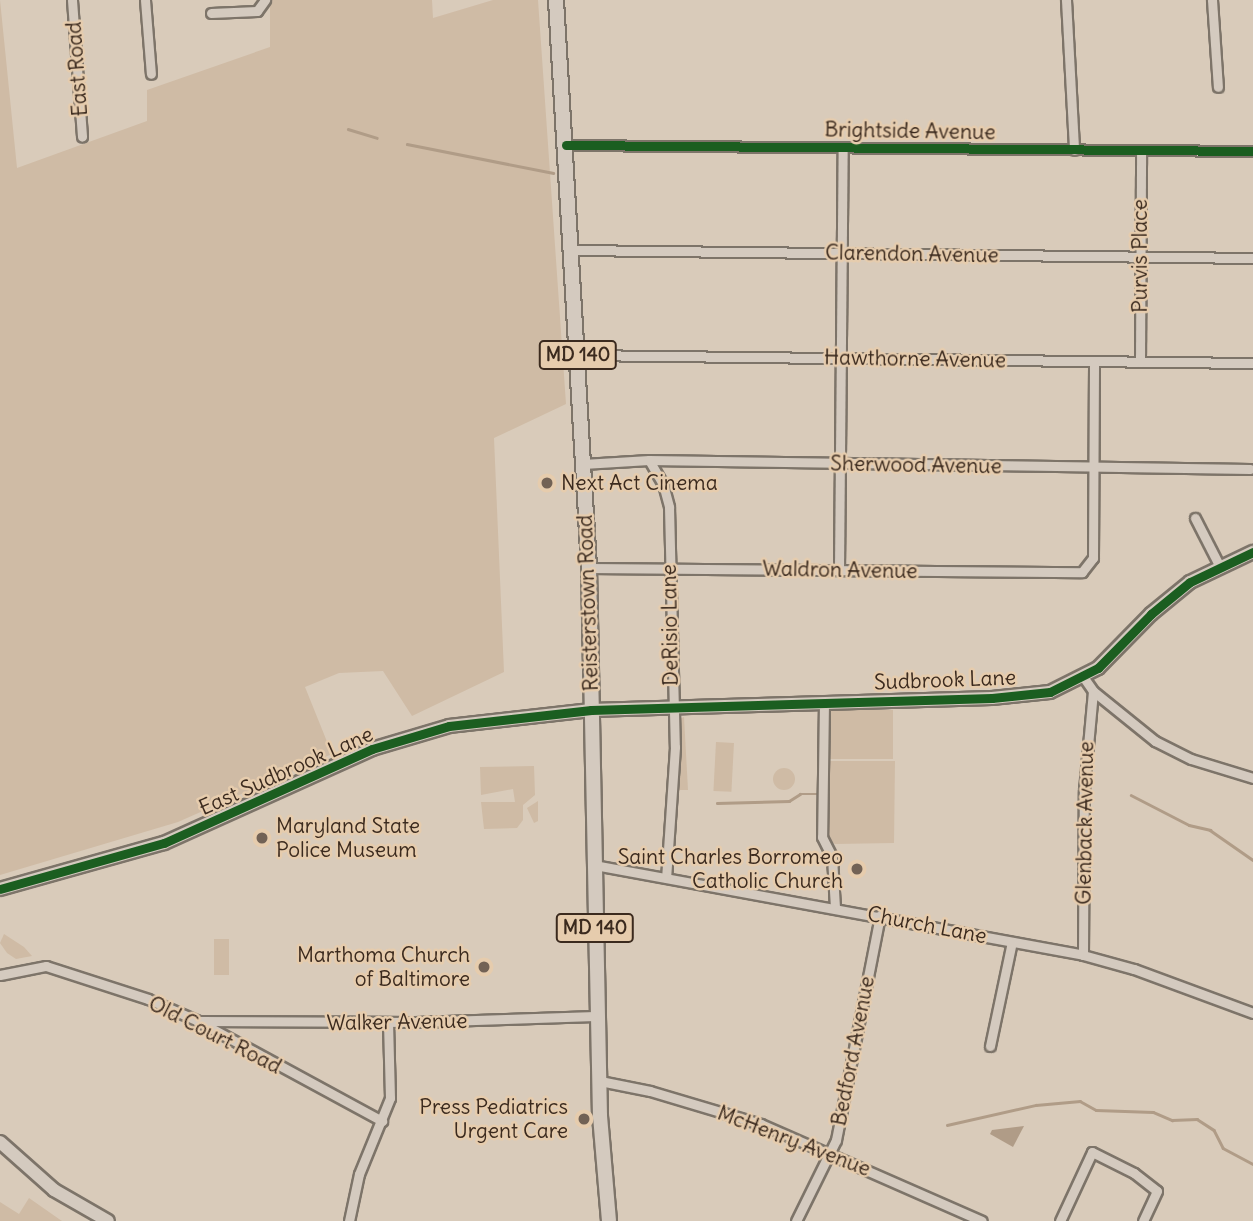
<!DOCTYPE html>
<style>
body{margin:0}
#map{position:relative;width:1253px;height:1221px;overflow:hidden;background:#d9cbba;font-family:Delius,sans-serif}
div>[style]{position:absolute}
.green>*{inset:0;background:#cfbba5;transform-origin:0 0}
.round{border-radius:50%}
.water>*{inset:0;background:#b09c87}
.stream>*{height:2.5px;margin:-1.25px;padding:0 1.25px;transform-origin:1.25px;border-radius:1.25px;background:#b09c87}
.roads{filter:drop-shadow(2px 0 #7d7469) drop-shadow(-2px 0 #7d7469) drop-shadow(0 2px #7d7469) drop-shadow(0 -2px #7d7469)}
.street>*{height:9px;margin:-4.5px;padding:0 4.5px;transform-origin:4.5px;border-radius:4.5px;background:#d4cabf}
.secondary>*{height:12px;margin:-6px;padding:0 6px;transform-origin:6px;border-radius:6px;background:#d4cabf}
.primary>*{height:14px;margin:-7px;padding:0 7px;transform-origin:7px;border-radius:7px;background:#d4cabf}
.cycleway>*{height:9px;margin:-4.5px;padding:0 4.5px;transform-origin:4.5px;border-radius:4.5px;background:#1b5e20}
.dots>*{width:19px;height:19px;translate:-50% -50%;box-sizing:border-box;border:4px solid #e6ccad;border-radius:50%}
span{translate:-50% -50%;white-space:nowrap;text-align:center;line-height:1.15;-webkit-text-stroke:5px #e6ccad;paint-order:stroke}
.shield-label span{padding:2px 5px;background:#e6ccad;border:2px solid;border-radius:5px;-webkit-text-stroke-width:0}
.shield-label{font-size:19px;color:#3b2a1e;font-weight:700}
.street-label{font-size:21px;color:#3b2a1e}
.poi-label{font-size:21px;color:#3b2a1e}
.left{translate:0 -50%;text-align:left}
.right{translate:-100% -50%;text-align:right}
</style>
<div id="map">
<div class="green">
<i style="clip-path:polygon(0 0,17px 168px,147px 121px,147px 90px,270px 47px,270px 0,432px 0,433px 18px,493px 0,538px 0,566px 404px,494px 438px,504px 672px,412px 716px,383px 671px,339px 673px,305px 687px,332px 754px,178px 822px,0 875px)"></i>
<i style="left:893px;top:710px;width:49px;height:64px;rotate:90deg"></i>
<i style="clip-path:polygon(684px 717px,688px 790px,674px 790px,679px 719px)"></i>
<i style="left:716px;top:742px;width:18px;height:49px;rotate:3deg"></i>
<i style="clip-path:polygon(827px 761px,895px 761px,894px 843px,835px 844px,826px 839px)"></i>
<i style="clip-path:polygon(534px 766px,535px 795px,523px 805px,523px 820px,517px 828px,484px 829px,481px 802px,515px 802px,513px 789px,481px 795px,480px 767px)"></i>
<i class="round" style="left:773px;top:768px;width:22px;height:22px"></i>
<i style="clip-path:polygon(538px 801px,538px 821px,534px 823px,527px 808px)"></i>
<i style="clip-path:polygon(4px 934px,24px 947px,32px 956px,16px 959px,7px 953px,0 943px)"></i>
<i style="left:214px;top:939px;width:15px;height:36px"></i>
<i style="clip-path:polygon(29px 1198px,59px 1219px,62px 1221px,0 1221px,0 1202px,19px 1214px)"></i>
</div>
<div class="water">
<i style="clip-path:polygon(1024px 1126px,1013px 1147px,990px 1134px,992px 1130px)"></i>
</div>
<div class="stream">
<i style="left:348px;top:129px;width:30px;rotate:17deg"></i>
<i style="left:407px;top:144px;width:149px;rotate:11.2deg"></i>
<i style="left:1131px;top:795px;width:65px;rotate:27.3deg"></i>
<i style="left:1189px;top:825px;width:22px;rotate:13deg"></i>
<i style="left:1210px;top:830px;width:52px;rotate:34.9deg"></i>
<i style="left:717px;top:803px;width:72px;rotate:-1.6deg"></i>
<i style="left:789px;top:801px;width:13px;rotate:-32deg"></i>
<i style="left:800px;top:794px;width:20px"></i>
<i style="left:947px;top:1125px;width:91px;rotate:-12.7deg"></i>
<i style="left:1036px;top:1105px;width:44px;rotate:-5.2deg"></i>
<i style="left:1080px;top:1101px;width:18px;rotate:29deg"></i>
<i style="left:1096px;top:1110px;width:57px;rotate:2deg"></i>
<i style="left:1153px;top:1112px;width:21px;rotate:23deg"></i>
<i style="left:1172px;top:1120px;width:25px;rotate:-2deg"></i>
<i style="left:1197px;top:1119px;width:20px;rotate:33deg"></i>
<i style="left:1214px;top:1130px;width:20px;rotate:63deg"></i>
<i style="left:1223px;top:1148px;width:34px;rotate:28deg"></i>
</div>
<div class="roads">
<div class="street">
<i style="left:72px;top:0;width:137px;rotate:85.8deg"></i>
<i style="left:145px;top:0;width:74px;rotate:85.4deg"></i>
<i style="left:1066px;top:0;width:150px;rotate:86.9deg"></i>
<i style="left:1212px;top:0;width:87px;rotate:86.1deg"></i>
<i style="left:211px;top:13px;width:46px;rotate:-2.5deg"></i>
<i style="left:257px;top:11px;width:14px;rotate:-54deg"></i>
<i style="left:566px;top:145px;width:687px;rotate:0.5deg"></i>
<i style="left:572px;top:250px;width:681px;rotate:0.67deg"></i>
<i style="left:578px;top:355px;width:675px;rotate:0.68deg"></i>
<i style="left:1140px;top:362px;width:212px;rotate:-89.7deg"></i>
<i style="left:649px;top:460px;width:28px;rotate:60deg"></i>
<i style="left:663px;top:484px;width:24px;rotate:75deg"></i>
<i style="left:669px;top:507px;width:240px;rotate:88.6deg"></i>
<i style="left:675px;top:747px;width:131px;rotate:93.9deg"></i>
<i style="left:583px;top:464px;width:66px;rotate:-3.5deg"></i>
<i style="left:649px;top:460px;width:601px;rotate:0.86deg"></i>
<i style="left:1195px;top:518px;width:53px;rotate:62.9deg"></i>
<i style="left:589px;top:568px;width:493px;rotate:0.5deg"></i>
<i style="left:1082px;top:572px;width:18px;rotate:-52deg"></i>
<i style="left:1093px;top:558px;width:197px;rotate:-89.7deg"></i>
<i style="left:839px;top:570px;width:423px;rotate:-89.5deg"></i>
<i style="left:1084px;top:678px;width:16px;rotate:55deg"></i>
<i style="left:1093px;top:691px;width:80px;rotate:38.9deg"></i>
<i style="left:1155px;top:741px;width:40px;rotate:26.6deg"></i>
<i style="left:1191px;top:759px;width:65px;rotate:17deg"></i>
<i style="left:824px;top:702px;width:135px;rotate:90.8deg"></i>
<i style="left:822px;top:837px;width:22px;rotate:63deg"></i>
<i style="left:832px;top:857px;width:50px;rotate:86.6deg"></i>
<i style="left:594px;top:865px;width:497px;rotate:10.4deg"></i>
<i style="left:1083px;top:955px;width:53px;rotate:15.4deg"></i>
<i style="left:1134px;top:969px;width:127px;rotate:20.3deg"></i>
<i style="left:1083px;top:955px;width:165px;rotate:-89.7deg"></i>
<i style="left:1084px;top:790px;width:99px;rotate:-84.8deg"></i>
<i style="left:0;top:975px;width:47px;rotate:-11.1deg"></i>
<i style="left:46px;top:966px;width:107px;rotate:17.9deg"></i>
<i style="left:148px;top:999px;width:52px;rotate:23.6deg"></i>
<i style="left:196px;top:1020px;width:212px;rotate:28.5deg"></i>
<i style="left:201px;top:1021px;width:212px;rotate:0.3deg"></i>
<i style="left:413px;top:1022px;width:185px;rotate:-1.9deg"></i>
<i style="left:990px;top:1046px;width:106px;rotate:-78.1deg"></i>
<i style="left:600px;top:1081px;width:51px;rotate:11.3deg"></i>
<i style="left:650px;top:1091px;width:116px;rotate:16.6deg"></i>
<i style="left:761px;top:1124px;width:241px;rotate:23.7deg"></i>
<i style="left:349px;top:1221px;width:48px;rotate:-78deg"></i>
<i style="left:359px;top:1174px;width:82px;rotate:-67.8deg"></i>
<i style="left:390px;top:1098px;width:76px;rotate:-91.5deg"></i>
<i style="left:796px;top:1221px;width:90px;rotate:-63.7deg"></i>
<i style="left:836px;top:1140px;width:229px;rotate:-78.9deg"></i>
<i style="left:1060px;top:1221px;width:76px;rotate:-65.1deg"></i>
<i style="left:1092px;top:1152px;width:47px;rotate:26.6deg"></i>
<i style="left:1134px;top:1173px;width:29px;rotate:38deg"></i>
<i style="left:1157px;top:1191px;width:33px;rotate:115deg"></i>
</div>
<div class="secondary">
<i style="left:0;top:889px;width:170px;rotate:-15.7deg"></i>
<i style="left:164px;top:843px;width:228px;rotate:-24.3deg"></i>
<i style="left:372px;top:749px;width:80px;rotate:-16.6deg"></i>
<i style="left:449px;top:726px;width:143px;rotate:-6.4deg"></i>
<i style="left:591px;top:710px;width:401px;rotate:-1.7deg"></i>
<i style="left:992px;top:698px;width:58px;rotate:-5.9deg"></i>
<i style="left:1050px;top:692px;width:54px;rotate:-26.6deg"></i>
<i style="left:1098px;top:668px;width:76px;rotate:-45.5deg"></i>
<i style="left:1151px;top:614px;width:50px;rotate:-39.4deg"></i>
<i style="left:1190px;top:582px;width:70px;rotate:-25.5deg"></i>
<i style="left:0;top:1142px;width:72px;rotate:41.6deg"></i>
<i style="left:54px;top:1190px;width:62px;rotate:29.9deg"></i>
</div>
<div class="primary">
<i style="left:556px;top:0;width:569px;rotate:86.67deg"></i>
<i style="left:589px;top:568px;width:548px;rotate:88.85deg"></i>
<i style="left:600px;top:1116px;width:105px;rotate:85.1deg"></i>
</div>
</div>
<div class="cycleway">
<i style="left:566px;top:145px;width:687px;rotate:0.5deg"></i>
<i style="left:0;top:889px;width:170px;rotate:-15.7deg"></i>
<i style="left:164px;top:843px;width:228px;rotate:-24.3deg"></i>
<i style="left:372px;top:749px;width:80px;rotate:-16.6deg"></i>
<i style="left:449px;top:726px;width:143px;rotate:-6.4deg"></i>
<i style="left:591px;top:710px;width:401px;rotate:-1.7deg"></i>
<i style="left:992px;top:698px;width:58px;rotate:-5.9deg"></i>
<i style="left:1050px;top:692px;width:54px;rotate:-26.6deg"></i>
<i style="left:1098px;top:668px;width:76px;rotate:-45.5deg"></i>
<i style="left:1151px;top:614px;width:50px;rotate:-39.4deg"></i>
<i style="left:1190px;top:582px;width:70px;rotate:-25.5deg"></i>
</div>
<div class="dots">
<i style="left:547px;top:483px;background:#726255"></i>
<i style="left:262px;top:838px;background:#726255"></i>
<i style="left:857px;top:869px;background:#726255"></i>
<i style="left:484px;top:967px;background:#726255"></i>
<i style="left:584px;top:1119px;background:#726255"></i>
</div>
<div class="shield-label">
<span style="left:578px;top:355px">MD 140</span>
<span style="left:595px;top:928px">MD 140</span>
</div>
<div class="street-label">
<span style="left:77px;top:69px;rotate:-94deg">East Road</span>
<span style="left:910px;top:131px;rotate:1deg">Brightside Avenue</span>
<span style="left:912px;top:254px;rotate:1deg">Clarendon Avenue</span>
<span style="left:1140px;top:256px;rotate:-90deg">Purvis Place</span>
<span style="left:915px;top:359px;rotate:1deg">Hawthorne Avenue</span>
<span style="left:916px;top:465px;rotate:1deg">Sherwood Avenue</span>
<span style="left:840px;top:570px;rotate:1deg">Waldron Avenue</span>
<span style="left:588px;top:603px;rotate:-92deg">Reisterstown Road</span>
<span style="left:670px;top:625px;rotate:-91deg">DeRisio Lane</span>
<span style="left:945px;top:680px;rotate:-2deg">Sudbrook Lane</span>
<span style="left:286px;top:771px;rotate:-24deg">East Sudbrook Lane</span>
<span style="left:1085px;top:823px;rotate:-89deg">Glenback Avenue</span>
<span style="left:927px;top:925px;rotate:11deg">Church Lane</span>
<span style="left:397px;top:1022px;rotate:-1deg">Walker Avenue</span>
<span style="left:215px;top:1035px;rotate:27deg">Old Court Road</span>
<span style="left:853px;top:1051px;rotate:-79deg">Bedford Avenue</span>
<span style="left:794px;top:1141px;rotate:21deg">McHenry Avenue</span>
</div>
<div class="poi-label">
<span class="left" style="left:561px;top:483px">Next Act Cinema</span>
<span class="left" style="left:276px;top:838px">Maryland State<br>Police Museum</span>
<span class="right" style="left:843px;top:869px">Saint Charles Borromeo<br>Catholic Church</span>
<span class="right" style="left:470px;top:967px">Marthoma Church<br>of Baltimore</span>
<span class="right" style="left:568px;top:1119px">Press Pediatrics<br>Urgent Care</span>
</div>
</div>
